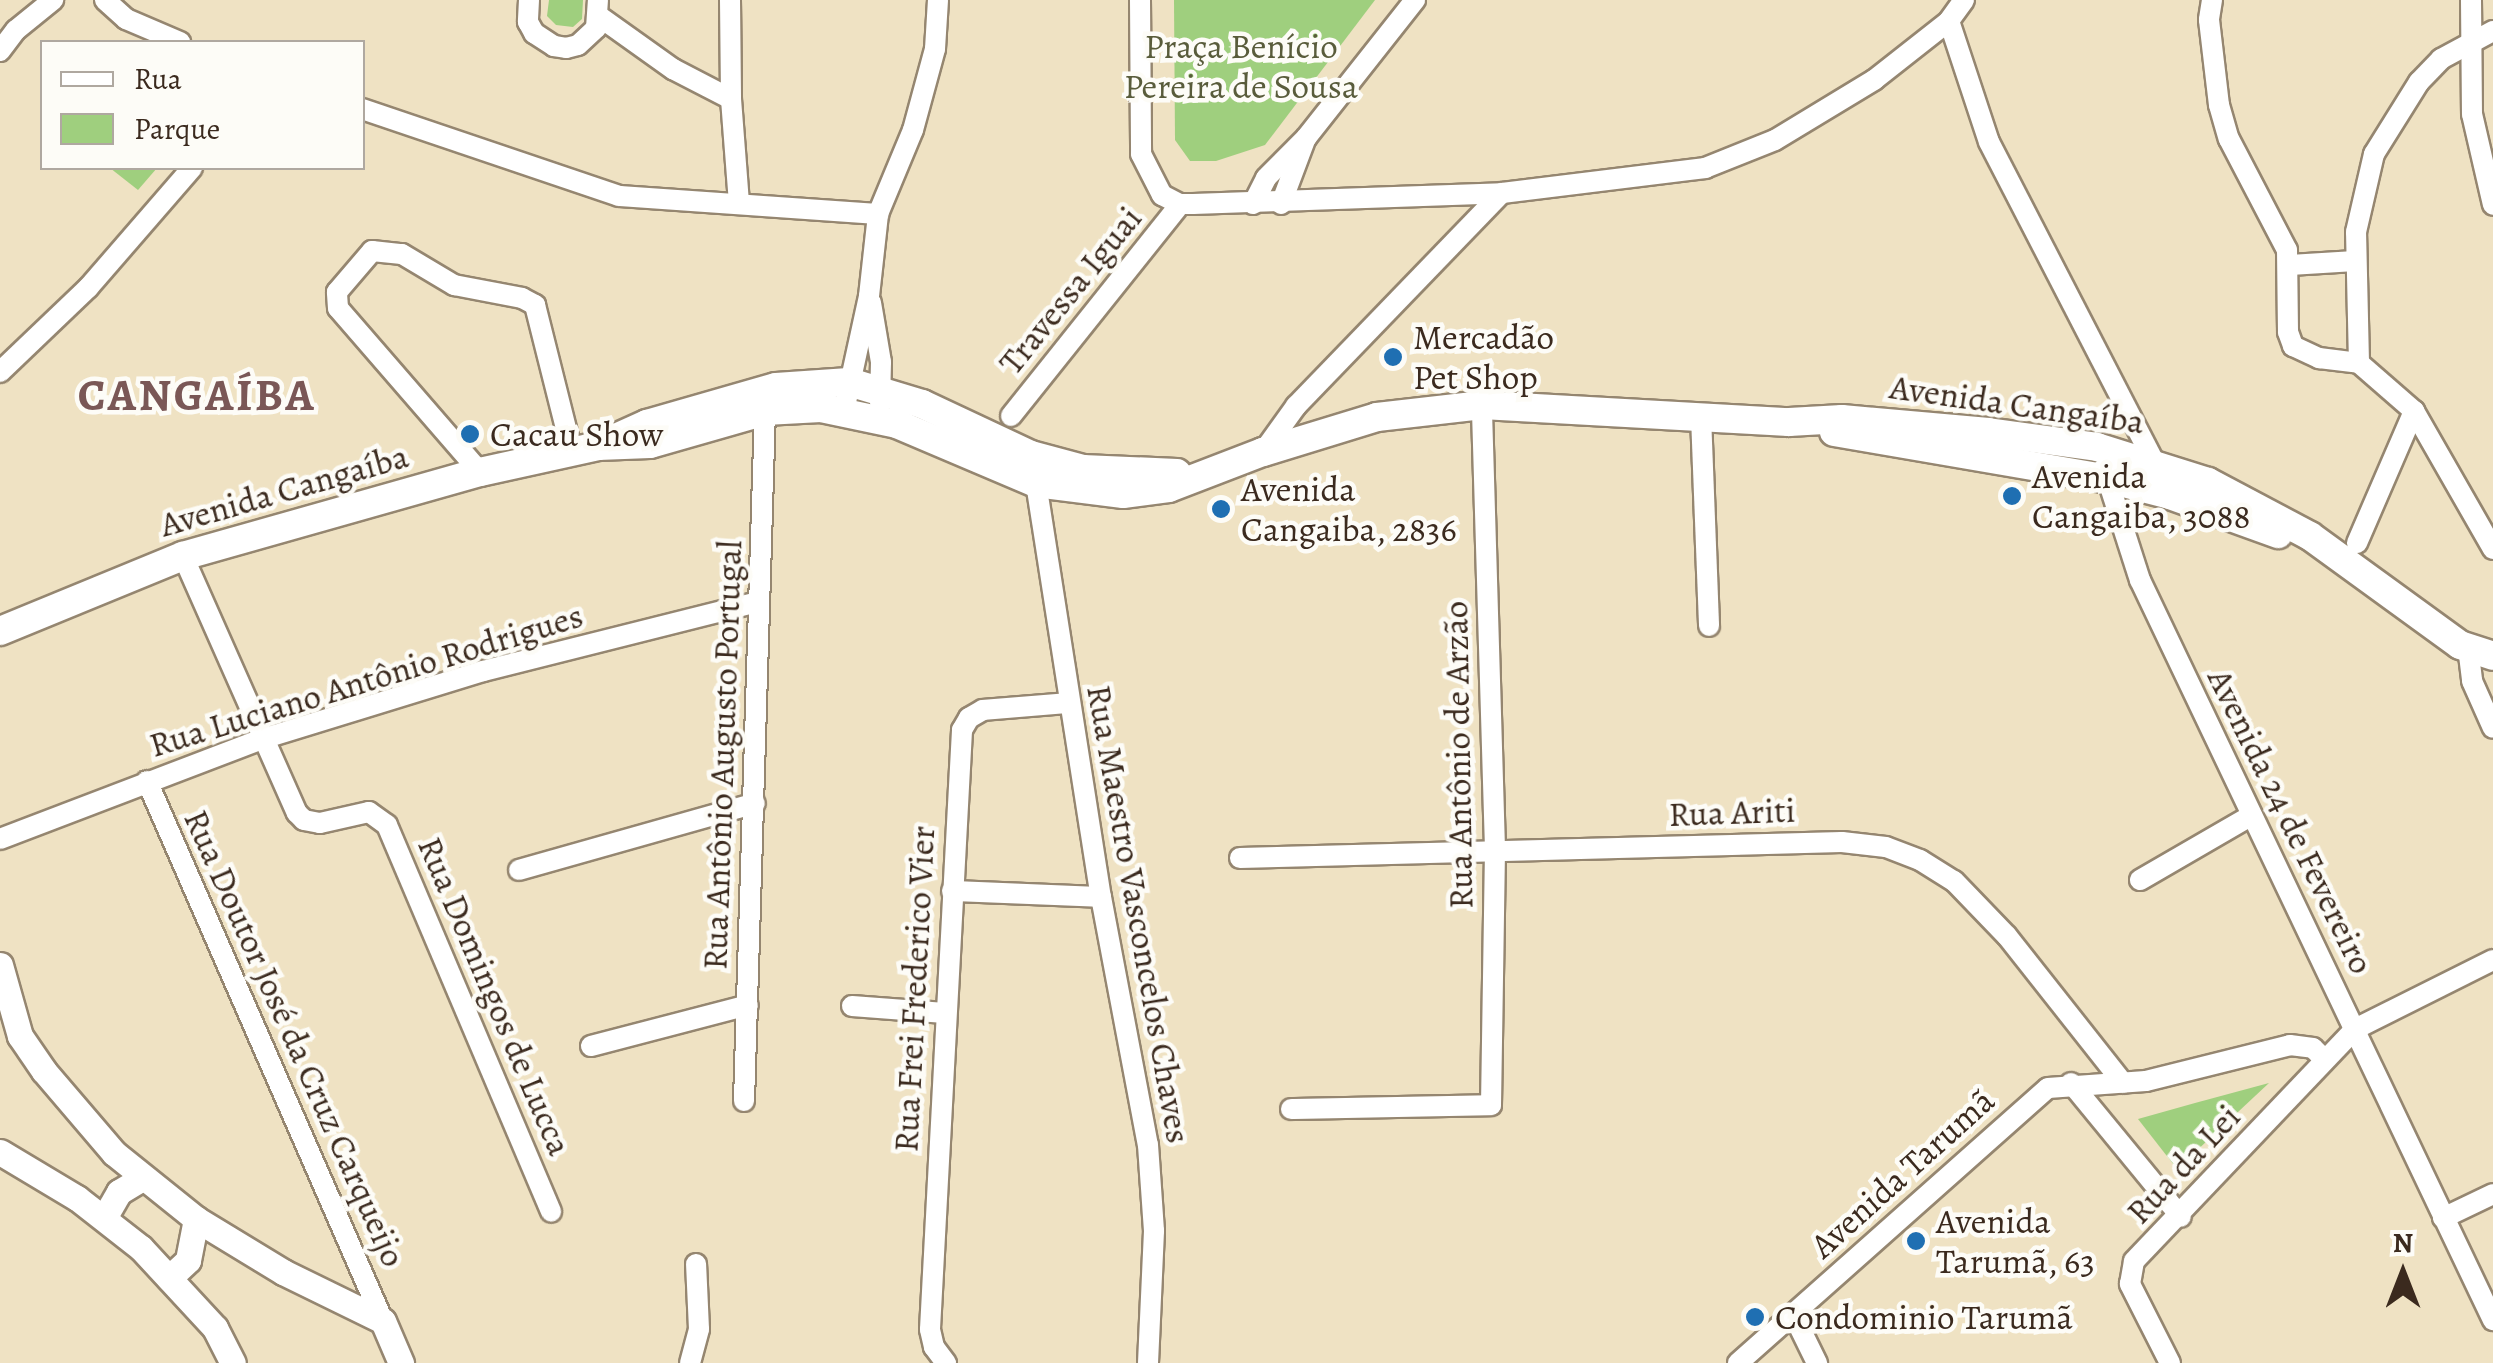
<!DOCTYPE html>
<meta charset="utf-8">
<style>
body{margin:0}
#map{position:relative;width:2493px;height:1363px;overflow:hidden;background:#efe2c3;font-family:Alegreya,serif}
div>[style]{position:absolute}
.green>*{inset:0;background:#9fcf7e}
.roads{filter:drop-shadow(2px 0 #958670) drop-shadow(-2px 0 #958670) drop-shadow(0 2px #958670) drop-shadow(0 -2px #958670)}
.minor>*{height:20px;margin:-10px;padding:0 10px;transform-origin:10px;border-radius:10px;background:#fff}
.tertiary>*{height:25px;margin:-12.5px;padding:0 12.5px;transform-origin:12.5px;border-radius:12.5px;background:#fff}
.secondary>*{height:28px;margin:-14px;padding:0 14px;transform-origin:14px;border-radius:14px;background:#fff}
.dots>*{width:28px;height:28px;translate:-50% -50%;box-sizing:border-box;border:5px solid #fdfcf7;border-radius:50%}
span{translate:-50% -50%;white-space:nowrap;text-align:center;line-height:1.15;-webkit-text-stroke:9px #fdfcf7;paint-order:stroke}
.park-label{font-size:35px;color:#595c3b}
.street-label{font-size:35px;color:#3b2a1e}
.poi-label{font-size:35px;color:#3b2a1e}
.left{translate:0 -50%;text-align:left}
.district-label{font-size:45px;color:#7a5756;font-weight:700;letter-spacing:2.5px}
.legend{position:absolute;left:40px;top:40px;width:325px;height:130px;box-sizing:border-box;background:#fdfcf7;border:2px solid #afa8a0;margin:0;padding:12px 18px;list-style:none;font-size:30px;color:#3b2a1e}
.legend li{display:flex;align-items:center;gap:20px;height:50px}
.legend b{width:50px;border:2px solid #afa8a0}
.north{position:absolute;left:2353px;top:1223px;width:100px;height:100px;-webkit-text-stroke:8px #fdfcf7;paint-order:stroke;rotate:0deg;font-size:28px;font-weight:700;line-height:40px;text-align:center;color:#3b2a1e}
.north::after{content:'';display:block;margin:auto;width:35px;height:45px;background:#3b2a1e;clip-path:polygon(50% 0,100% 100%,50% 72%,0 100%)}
</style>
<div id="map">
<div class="green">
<i style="clip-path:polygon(549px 0,583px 0,582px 19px,573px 27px,556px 25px,547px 16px)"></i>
<i style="clip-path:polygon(1174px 0,1375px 0,1265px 145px,1216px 161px,1190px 161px,1175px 140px)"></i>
<i style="clip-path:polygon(110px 168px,157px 168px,138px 190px)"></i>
<i style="clip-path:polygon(2269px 1083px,2177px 1169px,2138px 1119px,2195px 1103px)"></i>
</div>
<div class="roads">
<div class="minor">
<i style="left:105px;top:0;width:28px;rotate:42deg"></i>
<i style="left:126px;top:19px;width:59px;rotate:23.1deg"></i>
<i style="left:529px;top:0;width:22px;rotate:93deg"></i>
<i style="left:528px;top:22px;width:13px;rotate:61deg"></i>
<i style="left:534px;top:33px;width:24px;rotate:33deg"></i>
<i style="left:554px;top:46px;width:12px;rotate:9deg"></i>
<i style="left:566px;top:48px;width:12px;rotate:-14deg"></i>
<i style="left:578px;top:45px;width:25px;rotate:-43deg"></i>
<i style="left:596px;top:28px;width:28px;rotate:-86deg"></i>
<i style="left:730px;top:0;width:99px;rotate:89.4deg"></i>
<i style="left:731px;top:99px;width:104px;rotate:85.6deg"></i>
<i style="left:1140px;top:0;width:154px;rotate:89.6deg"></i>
<i style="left:1141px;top:154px;width:46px;rotate:62.9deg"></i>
<i style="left:1162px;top:195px;width:20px;rotate:27deg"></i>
<i style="left:1180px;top:204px;width:13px"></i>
<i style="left:1193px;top:204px;width:309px;rotate:-2deg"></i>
<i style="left:1502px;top:193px;width:205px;rotate:-7deg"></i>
<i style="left:1705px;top:168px;width:75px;rotate:-21.8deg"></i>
<i style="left:1775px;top:140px;width:116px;rotate:-31.2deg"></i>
<i style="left:1874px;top:80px;width:95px;rotate:-38.2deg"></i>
<i style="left:1964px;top:0;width:26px;rotate:126deg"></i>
<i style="left:1949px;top:21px;width:127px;rotate:71.7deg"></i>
<i style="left:1989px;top:142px;width:370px;rotate:62.7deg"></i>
<i style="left:2212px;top:0;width:20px;rotate:99deg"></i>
<i style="left:2209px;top:20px;width:86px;rotate:83.3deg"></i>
<i style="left:2219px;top:105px;width:35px;rotate:74deg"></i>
<i style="left:2229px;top:139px;width:125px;rotate:62.4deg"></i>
<i style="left:2287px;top:250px;width:82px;rotate:89.3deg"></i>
<i style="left:2288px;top:332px;width:15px;rotate:70deg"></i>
<i style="left:2293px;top:346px;width:29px;rotate:25deg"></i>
<i style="left:2319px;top:358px;width:40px;rotate:7.1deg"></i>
<i style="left:2359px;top:363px;width:131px;rotate:-91.3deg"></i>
<i style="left:2356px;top:232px;width:80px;rotate:-77deg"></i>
<i style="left:2374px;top:154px;width:85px;rotate:-58deg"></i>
<i style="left:2419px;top:82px;width:32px;rotate:-46deg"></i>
<i style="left:2441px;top:59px;width:59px;rotate:-28.3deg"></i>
<i style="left:2471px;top:0;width:114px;rotate:89.5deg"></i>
<i style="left:2472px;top:114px;width:93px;rotate:77deg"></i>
<i style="left:600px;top:17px;width:90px;rotate:35.5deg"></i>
<i style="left:673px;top:69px;width:65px;rotate:27.3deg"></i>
<i style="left:0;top:51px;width:26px;rotate:-53deg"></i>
<i style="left:16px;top:30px;width:48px;rotate:-39deg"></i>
<i style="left:362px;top:109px;width:271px;rotate:18.7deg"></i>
<i style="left:619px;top:196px;width:260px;rotate:4deg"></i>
<i style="left:1253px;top:204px;width:29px;rotate:-63deg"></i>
<i style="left:1266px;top:178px;width:57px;rotate:-45deg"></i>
<i style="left:1306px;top:138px;width:176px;rotate:-51.7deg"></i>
<i style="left:1281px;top:204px;width:68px;rotate:-69.4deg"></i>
<i style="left:2290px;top:265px;width:65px;rotate:-3.5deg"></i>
<i style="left:871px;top:303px;width:60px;rotate:80.4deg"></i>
<i style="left:881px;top:362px;width:41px;rotate:91.4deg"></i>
<i style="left:2359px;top:363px;width:73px;rotate:41.1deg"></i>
<i style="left:2414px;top:411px;width:159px;rotate:60.2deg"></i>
<i style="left:0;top:372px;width:122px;rotate:-43.7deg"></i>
<i style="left:88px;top:288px;width:159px;rotate:-49.1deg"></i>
<i style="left:844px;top:411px;width:118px;rotate:-77.7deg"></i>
<i style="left:869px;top:296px;width:82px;rotate:-83.7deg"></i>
<i style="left:878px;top:214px;width:91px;rotate:-67.4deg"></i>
<i style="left:913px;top:130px;width:84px;rotate:-74.8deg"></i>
<i style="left:935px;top:49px;width:49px;rotate:-86.5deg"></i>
<i style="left:1011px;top:416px;width:271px;rotate:-51.4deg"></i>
<i style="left:1701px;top:416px;width:210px;rotate:87.8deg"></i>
<i style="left:1263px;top:452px;width:57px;rotate:-54.3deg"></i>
<i style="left:1296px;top:406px;width:296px;rotate:-46deg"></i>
<i style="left:2104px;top:468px;width:118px;rotate:72.2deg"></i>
<i style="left:2140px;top:580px;width:820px;rotate:64.5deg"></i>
<i style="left:480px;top:472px;width:217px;rotate:-130.9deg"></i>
<i style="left:338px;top:308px;width:16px;rotate:-94deg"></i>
<i style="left:337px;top:292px;width:54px;rotate:-49.5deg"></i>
<i style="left:372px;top:251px;width:30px;rotate:6deg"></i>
<i style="left:402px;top:254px;width:61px;rotate:30.8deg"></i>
<i style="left:454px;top:285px;width:69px;rotate:10.8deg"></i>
<i style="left:522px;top:298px;width:15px;rotate:28deg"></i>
<i style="left:535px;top:305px;width:152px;rotate:75.9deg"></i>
<i style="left:1036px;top:483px;width:419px;rotate:81.1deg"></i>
<i style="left:1101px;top:897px;width:252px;rotate:79.3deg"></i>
<i style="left:1148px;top:1145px;width:86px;rotate:86deg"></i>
<i style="left:1154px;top:1231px;width:132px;rotate:92.6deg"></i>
<i style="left:2357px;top:543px;width:144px;rotate:-66.6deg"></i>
<i style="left:183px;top:556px;width:281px;rotate:66.1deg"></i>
<i style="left:297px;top:813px;width:10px;rotate:45deg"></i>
<i style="left:304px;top:820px;width:16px;rotate:11deg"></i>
<i style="left:320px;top:823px;width:50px;rotate:-12.7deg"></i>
<i style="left:369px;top:812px;width:22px;rotate:36deg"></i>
<i style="left:387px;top:825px;width:420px;rotate:67deg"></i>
<i style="left:2468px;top:647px;width:34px;rotate:83deg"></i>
<i style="left:2472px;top:681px;width:51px;rotate:65.9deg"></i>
<i style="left:147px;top:781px;width:589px;rotate:66.39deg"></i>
<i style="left:0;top:839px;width:280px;rotate:-20.9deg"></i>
<i style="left:262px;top:739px;width:231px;rotate:-17.1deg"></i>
<i style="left:483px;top:671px;width:283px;rotate:-14.1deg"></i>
<i style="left:1240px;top:858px;width:602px;rotate:-1.52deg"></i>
<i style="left:1842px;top:842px;width:44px;rotate:6.5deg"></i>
<i style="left:1886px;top:847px;width:36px;rotate:21deg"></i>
<i style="left:1920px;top:860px;width:40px;rotate:32deg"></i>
<i style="left:1954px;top:881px;width:76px;rotate:46.1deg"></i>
<i style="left:2007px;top:936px;width:187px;rotate:51.7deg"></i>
<i style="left:519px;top:870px;width:245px;rotate:-15.8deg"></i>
<i style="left:2140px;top:880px;width:129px;rotate:-30.1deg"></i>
<i style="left:952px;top:891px;width:149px;rotate:2.3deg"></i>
<i style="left:852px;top:1006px;width:93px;rotate:4.3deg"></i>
<i style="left:591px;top:1046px;width:162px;rotate:-14.6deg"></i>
<i style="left:2071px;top:1083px;width:173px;rotate:50.6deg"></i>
<i style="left:744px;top:1101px;width:690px;rotate:-88.26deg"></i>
<i style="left:1291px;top:1109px;width:200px;rotate:-1.1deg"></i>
<i style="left:1491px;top:1105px;width:256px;rotate:-89.1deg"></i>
<i style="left:1495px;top:849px;width:444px;rotate:-91.7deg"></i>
<i style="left:2443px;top:1218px;width:55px;rotate:-25.6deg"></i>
<i style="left:1793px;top:1314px;width:55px;rotate:63.9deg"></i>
<i style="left:690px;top:1363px;width:35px;rotate:-75deg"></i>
<i style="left:699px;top:1329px;width:65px;rotate:-92.6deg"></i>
<i style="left:946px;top:1363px;width:20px;rotate:-127deg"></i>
<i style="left:934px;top:1347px;width:18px;rotate:-103deg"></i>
<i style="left:930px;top:1329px;width:600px;rotate:-86.94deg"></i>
<i style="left:962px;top:730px;width:14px;rotate:-60deg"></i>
<i style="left:969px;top:718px;width:16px;rotate:-30deg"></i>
<i style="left:983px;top:710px;width:86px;rotate:-4.7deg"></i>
<i style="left:1738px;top:1363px;width:414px;rotate:-41.6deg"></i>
<i style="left:2048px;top:1088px;width:98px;rotate:-4.1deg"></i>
<i style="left:2146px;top:1081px;width:148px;rotate:-14deg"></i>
<i style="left:2290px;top:1045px;width:23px;rotate:7deg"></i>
<i style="left:2313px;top:1048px;width:16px;rotate:45deg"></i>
<i style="left:2170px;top:1363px;width:89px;rotate:-116.9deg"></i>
<i style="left:2130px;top:1284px;width:23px;rotate:-80deg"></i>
<i style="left:2134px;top:1261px;width:320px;rotate:-46.4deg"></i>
<i style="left:2355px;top:1029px;width:154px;rotate:-26.6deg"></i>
</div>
<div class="tertiary">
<i style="left:0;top:965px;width:74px;rotate:74.3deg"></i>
<i style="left:20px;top:1036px;width:42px;rotate:55.6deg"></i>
<i style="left:44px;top:1071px;width:108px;rotate:49.5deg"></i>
<i style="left:114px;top:1153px;width:105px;rotate:38.8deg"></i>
<i style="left:196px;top:1219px;width:102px;rotate:31.3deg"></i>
<i style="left:283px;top:1272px;width:111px;rotate:26.1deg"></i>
<i style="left:383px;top:1321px;width:46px;rotate:66.8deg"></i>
<i style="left:0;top:1152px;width:90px;rotate:30.9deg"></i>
<i style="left:77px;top:1198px;width:81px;rotate:38deg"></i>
<i style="left:141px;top:1248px;width:109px;rotate:47.2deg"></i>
<i style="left:215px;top:1328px;width:39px;rotate:63deg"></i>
<i style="left:104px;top:1218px;width:30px;rotate:-60deg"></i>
<i style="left:119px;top:1192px;width:27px;rotate:-31deg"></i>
<i style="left:169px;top:1278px;width:26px;rotate:-43deg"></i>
<i style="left:188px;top:1260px;width:42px;rotate:-79deg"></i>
</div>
<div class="secondary">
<i style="left:1834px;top:432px;width:278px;rotate:9.7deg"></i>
<i style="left:2108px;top:479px;width:64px;rotate:14.5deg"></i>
<i style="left:2170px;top:495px;width:115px;rotate:19.9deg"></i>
<i style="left:598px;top:446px;width:52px;rotate:-2.2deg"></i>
<i style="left:650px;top:444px;width:120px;rotate:-16deg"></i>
<i style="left:765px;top:411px;width:56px;rotate:-3.1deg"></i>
<i style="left:821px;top:408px;width:78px;rotate:11.9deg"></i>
<i style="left:897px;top:424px;width:151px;rotate:23deg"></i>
<i style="left:1036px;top:483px;width:88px;rotate:7.2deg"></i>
<i style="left:1123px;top:494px;width:46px;rotate:-7.4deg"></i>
<i style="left:1169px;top:488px;width:101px;rotate:-21deg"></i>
<i style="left:1263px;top:452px;width:119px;rotate:-17.1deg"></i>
<i style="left:1377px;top:417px;width:106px;rotate:-6.5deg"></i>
<i style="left:1482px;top:405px;width:307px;rotate:3.2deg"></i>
<i style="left:1789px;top:422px;width:53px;rotate:-3.2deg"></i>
<i style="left:1842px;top:419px;width:147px;rotate:5.1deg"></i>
<i style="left:1988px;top:432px;width:110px;rotate:7.8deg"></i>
<i style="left:2097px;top:447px;width:116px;rotate:17.5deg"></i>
<i style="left:2208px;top:482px;width:115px;rotate:27.9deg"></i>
<i style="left:2310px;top:536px;width:185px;rotate:36deg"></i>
<i style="left:2460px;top:645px;width:35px;rotate:18deg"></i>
<i style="left:0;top:631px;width:198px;rotate:-22.3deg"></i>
<i style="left:183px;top:556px;width:309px;rotate:-15.8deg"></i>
<i style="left:480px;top:472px;width:121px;rotate:-12.4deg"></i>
<i style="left:598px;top:446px;width:54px;rotate:-24.2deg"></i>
<i style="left:647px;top:424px;width:134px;rotate:-16deg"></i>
<i style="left:776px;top:387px;width:73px;rotate:-3.9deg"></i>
<i style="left:849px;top:382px;width:76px;rotate:16.8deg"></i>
<i style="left:922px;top:404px;width:120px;rotate:25.1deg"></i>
<i style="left:1031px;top:455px;width:54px;rotate:15.1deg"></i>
<i style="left:1083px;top:469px;width:94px;rotate:2.4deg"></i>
</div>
</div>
<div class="dots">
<i style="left:1393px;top:357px;background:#1f6fb2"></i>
<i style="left:470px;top:434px;background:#1f6fb2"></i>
<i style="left:2012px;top:496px;background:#1f6fb2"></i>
<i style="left:1221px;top:509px;background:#1f6fb2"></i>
<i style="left:1916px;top:1241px;background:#1f6fb2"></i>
<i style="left:1755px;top:1317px;background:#1f6fb2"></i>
</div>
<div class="park-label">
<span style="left:1241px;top:66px">Praça Benício<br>Pereira de Sousa</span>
</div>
<div class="street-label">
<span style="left:1070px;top:290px;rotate:-51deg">Travessa Iguai</span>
<span style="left:2017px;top:404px;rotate:8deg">Avenida Cangaíba</span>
<span style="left:284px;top:490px;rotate:-16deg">Avenida Cangaíba</span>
<span style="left:366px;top:680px;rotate:-17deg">Rua Luciano Antônio Rodrigues</span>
<span style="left:722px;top:755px;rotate:-88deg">Rua Antônio Augusto Portugal</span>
<span style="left:1458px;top:755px;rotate:-91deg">Rua Antônio de Arzão</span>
<span style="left:1732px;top:812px;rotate:-2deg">Rua Ariti</span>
<span style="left:2291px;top:821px;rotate:64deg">Avenida 24 de Fevereiro</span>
<span style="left:1139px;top:914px;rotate:80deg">Rua Maestro Vasconcelos Chaves</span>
<span style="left:914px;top:989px;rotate:-87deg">Rua Frei Frederico Vier</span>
<span style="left:495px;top:996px;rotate:67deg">Rua Domingos de Lucca</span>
<span style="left:295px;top:1038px;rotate:66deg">Rua Doutor José da Cruz Carqueijo</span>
<span style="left:2183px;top:1164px;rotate:-47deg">Rua da Lei</span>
<span style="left:1902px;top:1173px;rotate:-42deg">Avenida Tarumã</span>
</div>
<div class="poi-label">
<span class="left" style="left:1413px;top:357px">Mercadão<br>Pet Shop</span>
<span class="left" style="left:490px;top:434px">Cacau Show</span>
<span class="left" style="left:2032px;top:496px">Avenida<br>Cangaiba, 3088</span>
<span class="left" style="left:1241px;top:509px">Avenida<br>Cangaiba, 2836</span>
<span class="left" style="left:1936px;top:1241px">Avenida<br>Tarumã, 63</span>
<span class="left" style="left:1775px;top:1317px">Condominio Tarumã</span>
</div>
<div class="district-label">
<span style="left:197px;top:396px">CANGAÍBA</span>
</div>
<ul class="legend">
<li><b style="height:12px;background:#fff"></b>Rua</li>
<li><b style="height:28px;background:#9fcf7e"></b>Parque</li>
</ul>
<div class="north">N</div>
</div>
